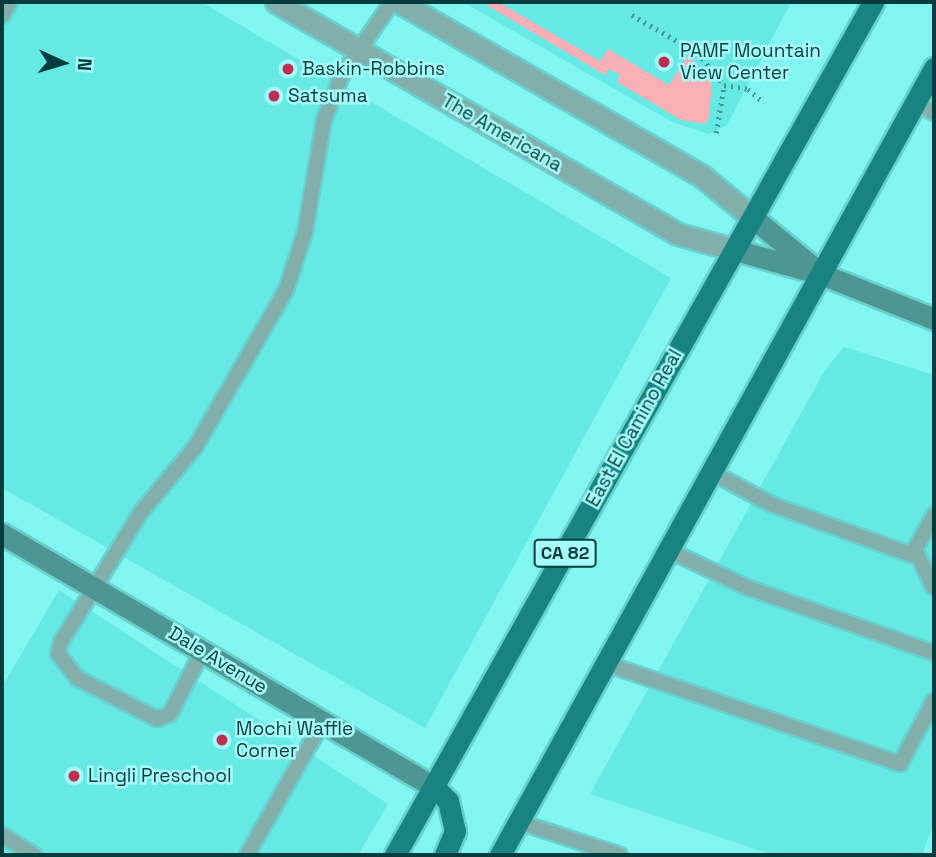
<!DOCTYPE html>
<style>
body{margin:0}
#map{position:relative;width:936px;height:857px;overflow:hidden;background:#80f5f1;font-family:"Space Grotesk",sans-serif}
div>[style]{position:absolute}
.built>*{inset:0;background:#66e8e5}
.green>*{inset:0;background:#f9afb6}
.path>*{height:4.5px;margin-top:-2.25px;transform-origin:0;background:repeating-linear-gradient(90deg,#409492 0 2px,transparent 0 7px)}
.roads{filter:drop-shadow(2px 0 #68d0cd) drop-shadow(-2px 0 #68d0cd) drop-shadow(0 2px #68d0cd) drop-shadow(0 -2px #68d0cd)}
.lane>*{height:14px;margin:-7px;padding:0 7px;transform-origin:7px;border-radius:7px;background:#82aeac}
.street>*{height:21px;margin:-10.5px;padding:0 10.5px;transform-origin:10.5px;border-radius:10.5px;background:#82aeac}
.secondary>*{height:21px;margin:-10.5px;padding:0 10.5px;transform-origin:10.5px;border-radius:10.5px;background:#4e9694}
.primary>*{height:21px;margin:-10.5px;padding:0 10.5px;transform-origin:10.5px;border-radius:10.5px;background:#178482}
.dots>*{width:19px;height:19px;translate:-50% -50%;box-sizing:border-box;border:4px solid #a5fefb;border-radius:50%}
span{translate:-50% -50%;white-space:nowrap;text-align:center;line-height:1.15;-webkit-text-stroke:5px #a5fefb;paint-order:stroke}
.shield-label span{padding:2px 5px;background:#a5fefb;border:2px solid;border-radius:5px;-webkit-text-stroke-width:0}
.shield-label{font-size:18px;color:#063d3c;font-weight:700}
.poi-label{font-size:19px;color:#063d3c}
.left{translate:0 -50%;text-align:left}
.street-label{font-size:19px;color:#063d3c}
.frame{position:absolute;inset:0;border:4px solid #063d3c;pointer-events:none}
.north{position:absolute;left:28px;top:28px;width:70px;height:70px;-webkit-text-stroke:5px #a5fefb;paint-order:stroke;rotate:94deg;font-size:19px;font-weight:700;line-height:28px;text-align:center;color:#063d3c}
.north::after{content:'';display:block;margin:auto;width:24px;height:32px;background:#063d3c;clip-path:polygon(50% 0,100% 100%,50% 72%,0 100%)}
</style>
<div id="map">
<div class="built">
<i style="clip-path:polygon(2px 2px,201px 2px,671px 278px,425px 728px,2px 488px)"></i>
<i style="clip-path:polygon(463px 2px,791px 2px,727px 125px,709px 134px,672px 122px)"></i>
<i style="clip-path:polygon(844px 347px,934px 375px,934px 823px,922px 855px,773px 855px,590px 794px,825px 370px)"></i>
<i style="clip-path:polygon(59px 590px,388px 804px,358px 855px,2px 855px,2px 687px)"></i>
</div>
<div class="green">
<i style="clip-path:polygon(498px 2px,600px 61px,608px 49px,669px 85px,689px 54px,712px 85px,709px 117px,705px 124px,681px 120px,617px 82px,620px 75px,609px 69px,605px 75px,483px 3px)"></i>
</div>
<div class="path">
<i style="left:632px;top:15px;width:76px;rotate:29.9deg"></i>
<i style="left:698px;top:53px;width:41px;rotate:50.9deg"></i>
<i style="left:724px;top:85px;width:24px;rotate:9deg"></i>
<i style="left:748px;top:89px;width:21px;rotate:41deg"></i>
<i style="left:716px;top:133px;width:49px;rotate:-80.5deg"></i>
</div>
<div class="roads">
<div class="lane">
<i style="left:2px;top:16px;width:16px;rotate:-60deg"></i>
<i style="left:915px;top:102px;width:22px;rotate:30deg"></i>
<i style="left:713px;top:473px;width:68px;rotate:28.1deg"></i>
<i style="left:773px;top:505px;width:148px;rotate:19.8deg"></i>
<i style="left:912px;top:555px;width:46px;rotate:-61.2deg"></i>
<i style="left:915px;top:550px;width:42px;rotate:63.4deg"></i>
<i style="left:670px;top:551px;width:84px;rotate:25.3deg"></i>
<i style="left:746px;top:587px;width:199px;rotate:19.3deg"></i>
<i style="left:203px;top:650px;width:72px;rotate:117.3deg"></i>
<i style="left:170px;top:714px;width:14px;rotate:159deg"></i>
<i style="left:157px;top:719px;width:90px;rotate:-152.9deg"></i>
<i style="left:77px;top:678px;width:31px;rotate:-128deg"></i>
<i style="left:58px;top:654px;width:12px;rotate:-76deg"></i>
<i style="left:61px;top:642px;width:153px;rotate:-58.4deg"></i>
<i style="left:141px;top:512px;width:86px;rotate:-50.2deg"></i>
<i style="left:196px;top:446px;width:180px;rotate:-60deg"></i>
<i style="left:286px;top:290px;width:61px;rotate:-71.9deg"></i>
<i style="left:305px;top:232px;width:114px;rotate:-80.4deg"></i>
<i style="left:324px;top:120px;width:48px;rotate:-68.2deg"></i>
<i style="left:342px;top:75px;width:88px;rotate:-55.6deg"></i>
<i style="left:607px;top:664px;width:310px;rotate:18.8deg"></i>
<i style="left:900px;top:764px;width:72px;rotate:-62deg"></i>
<i style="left:519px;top:822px;width:106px;rotate:18.1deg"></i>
<i style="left:2px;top:835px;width:38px;rotate:32deg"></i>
<i style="left:247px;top:855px;width:154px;rotate:-60.4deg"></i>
</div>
<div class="street">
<i style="left:276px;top:2px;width:464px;rotate:30deg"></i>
<i style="left:678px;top:234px;width:59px;rotate:15.7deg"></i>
<i style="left:399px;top:2px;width:351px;rotate:29.9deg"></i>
<i style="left:703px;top:177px;width:65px;rotate:39.4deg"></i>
</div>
<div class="secondary">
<i style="left:753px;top:218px;width:79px;rotate:39.3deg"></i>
<i style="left:735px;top:250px;width:89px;rotate:15.6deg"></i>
<i style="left:821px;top:274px;width:122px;rotate:21.7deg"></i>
<i style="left:2px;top:534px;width:501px;rotate:30.36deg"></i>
</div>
<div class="primary">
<i style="left:434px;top:787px;width:20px;rotate:45deg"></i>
<i style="left:448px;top:801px;width:31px;rotate:77deg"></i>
<i style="left:455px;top:831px;width:26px;rotate:113deg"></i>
<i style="left:395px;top:855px;width:978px;rotate:-60.73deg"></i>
<i style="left:500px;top:855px;width:899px;rotate:-61.12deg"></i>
</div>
</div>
<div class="dots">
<i style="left:664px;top:62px;background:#be2e4f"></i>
<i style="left:288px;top:69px;background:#be2e4f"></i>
<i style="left:274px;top:96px;background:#be2e4f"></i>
<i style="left:222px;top:740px;background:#be2e4f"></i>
<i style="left:74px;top:776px;background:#be2e4f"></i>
</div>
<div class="shield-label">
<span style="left:565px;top:553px">CA 82</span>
</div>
<div class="poi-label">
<span class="left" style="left:680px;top:62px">PAMF Mountain<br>View Center</span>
<span class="left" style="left:302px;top:69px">Baskin-Robbins</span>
<span class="left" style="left:288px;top:96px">Satsuma</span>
<span class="left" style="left:236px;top:740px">Mochi Waffle<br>Corner</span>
<span class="left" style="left:88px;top:776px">Lingli Preschool</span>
</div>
<div class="street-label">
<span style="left:502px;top:133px;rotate:30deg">The Americana</span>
<span style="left:634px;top:428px;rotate:-61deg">East El Camino Real</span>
<span style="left:218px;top:660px;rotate:31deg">Dale Avenue</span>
</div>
<div class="frame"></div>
<div class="north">N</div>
</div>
